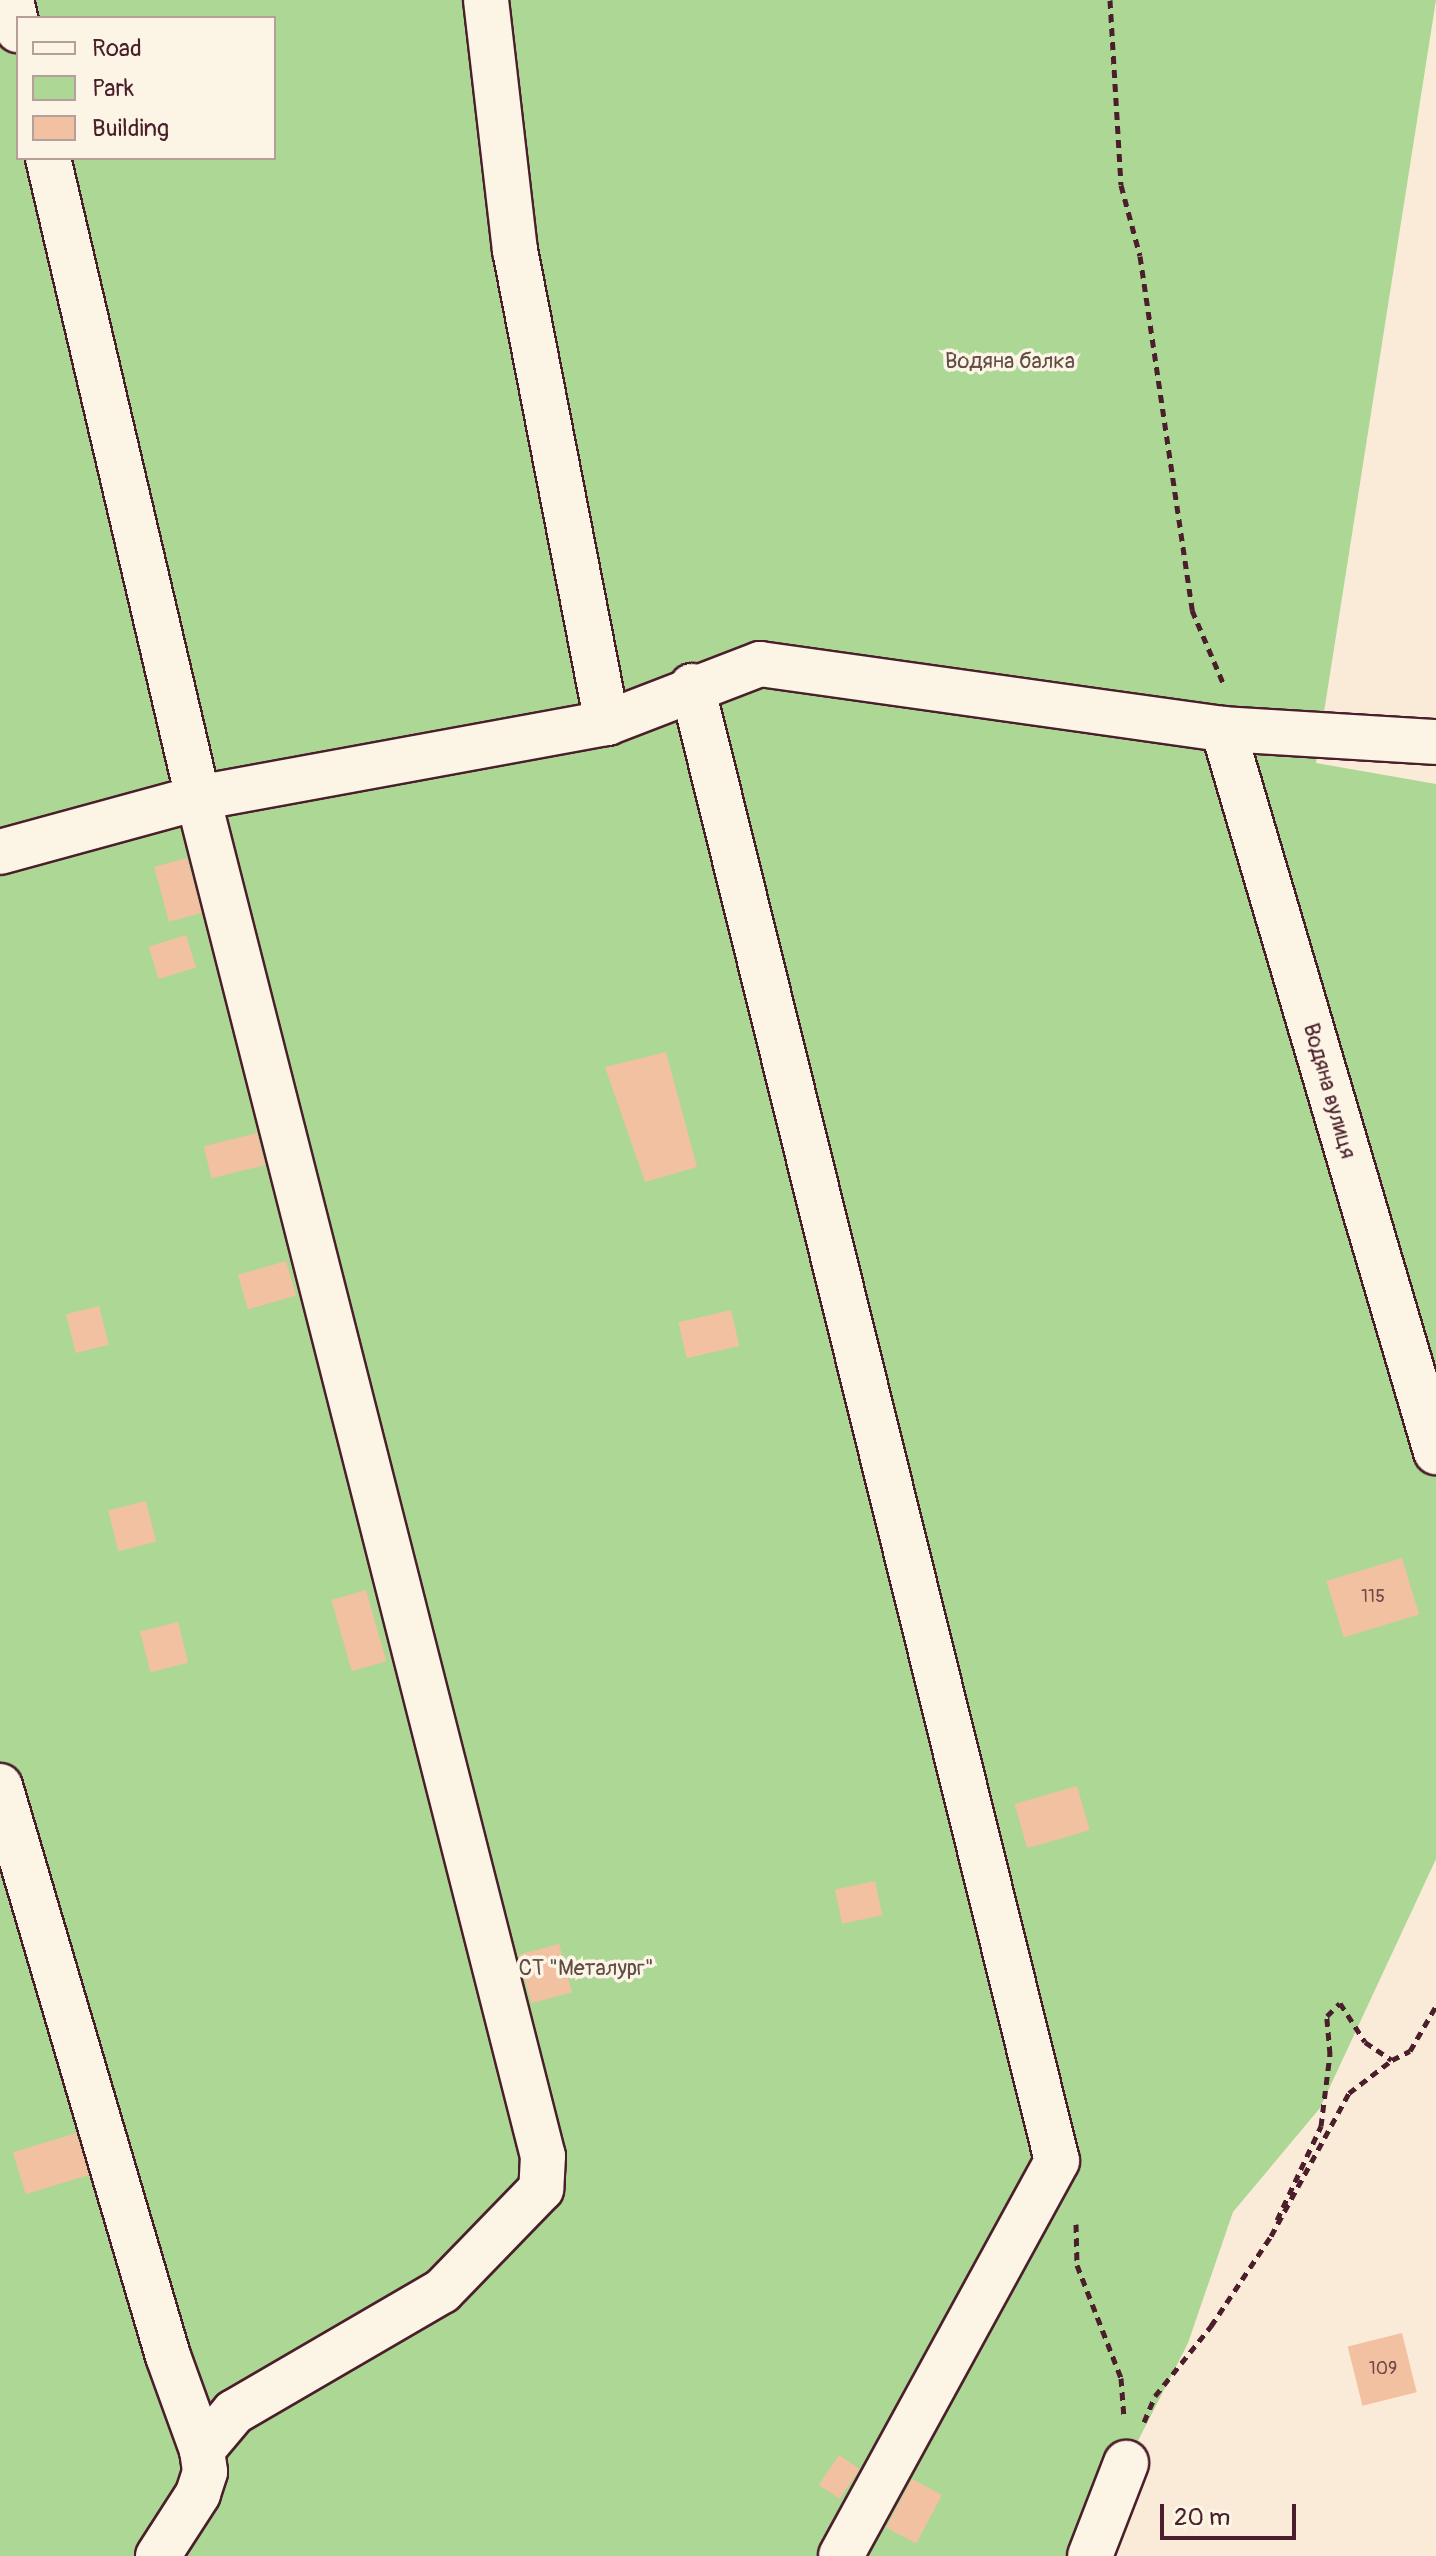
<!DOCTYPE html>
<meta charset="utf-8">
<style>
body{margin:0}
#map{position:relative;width:1436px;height:2556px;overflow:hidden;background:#faebd8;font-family:Pangolin,sans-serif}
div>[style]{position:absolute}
.green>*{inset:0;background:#acd795}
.building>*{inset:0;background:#f2c1a2;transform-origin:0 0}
.path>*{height:5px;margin-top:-2.5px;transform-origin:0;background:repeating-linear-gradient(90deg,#4a1f2b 0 8px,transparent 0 14px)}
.roads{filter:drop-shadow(2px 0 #4a1f2b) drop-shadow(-2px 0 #4a1f2b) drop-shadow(0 2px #4a1f2b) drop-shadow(0 -2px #4a1f2b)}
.minor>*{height:44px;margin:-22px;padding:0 22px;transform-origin:22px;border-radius:22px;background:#fcf5e5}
span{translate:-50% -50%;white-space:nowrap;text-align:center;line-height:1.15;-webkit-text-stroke:7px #fcf5e5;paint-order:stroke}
.number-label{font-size:18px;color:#744849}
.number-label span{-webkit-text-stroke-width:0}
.park-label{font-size:22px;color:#624d46}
.street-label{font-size:22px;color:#4a1f2b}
.legend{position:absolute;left:16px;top:16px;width:260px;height:144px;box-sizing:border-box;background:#fcf5e5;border:2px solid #b59f9b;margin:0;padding:10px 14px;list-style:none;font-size:24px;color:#4a1f2b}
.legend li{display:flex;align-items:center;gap:16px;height:40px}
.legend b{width:40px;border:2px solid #b59f9b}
.scale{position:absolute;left:1160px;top:2504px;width:136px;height:36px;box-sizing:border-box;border:4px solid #4a1f2b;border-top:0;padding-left:10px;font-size:24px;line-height:28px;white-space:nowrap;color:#4a1f2b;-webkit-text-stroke:6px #fcf5e5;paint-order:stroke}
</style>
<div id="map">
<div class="green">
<i style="clip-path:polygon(evenodd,0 0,1436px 0,1316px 763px,1436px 784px,1436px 1859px,1320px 2108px,1233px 2212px,1188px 2343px,1079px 2556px,0 2556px,0 0,18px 18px,274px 18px,274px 158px,18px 158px,18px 18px)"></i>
</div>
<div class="building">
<i style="left:187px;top:858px;width:57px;height:34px;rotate:75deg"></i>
<i style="left:186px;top:935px;width:34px;height:39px;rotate:73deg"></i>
<i style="clip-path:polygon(666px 1052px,697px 1167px,645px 1182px,605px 1067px)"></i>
<i style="left:257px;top:1133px;width:33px;height:55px;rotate:76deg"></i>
<i style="left:286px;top:1261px;width:36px;height:50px;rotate:74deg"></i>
<i style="left:99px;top:1306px;width:40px;height:34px;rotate:76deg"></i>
<i style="left:731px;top:1310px;width:37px;height:54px;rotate:77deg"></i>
<i style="left:146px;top:1501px;width:42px;height:39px;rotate:76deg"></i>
<i style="left:1402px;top:1558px;width:59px;height:79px;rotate:73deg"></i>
<i style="left:366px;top:1590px;width:74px;height:36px;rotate:74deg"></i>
<i style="left:178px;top:1622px;width:42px;height:39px;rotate:76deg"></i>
<i style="left:1077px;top:1786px;width:46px;height:65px;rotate:74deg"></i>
<i style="left:875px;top:1881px;width:35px;height:41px;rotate:78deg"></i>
<i style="left:559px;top:1944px;width:50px;height:42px;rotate:75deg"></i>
<i style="left:76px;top:2133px;width:44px;height:66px;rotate:73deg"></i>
<i style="left:1402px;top:2333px;width:61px;height:56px;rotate:76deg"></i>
<i style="left:839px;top:2455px;width:25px;height:36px;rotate:34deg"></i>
<i style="left:912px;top:2479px;width:34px;height:55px;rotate:28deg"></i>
</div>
<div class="path">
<i style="left:1110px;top:0;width:185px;rotate:86.6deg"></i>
<i style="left:1121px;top:185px;width:73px;rotate:75deg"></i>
<i style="left:1140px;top:256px;width:358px;rotate:81.6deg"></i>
<i style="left:1192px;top:610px;width:82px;rotate:66.9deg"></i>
<i style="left:1277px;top:2220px;width:104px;rotate:-64.9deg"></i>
<i style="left:1321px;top:2126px;width:73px;rotate:-82.9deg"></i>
<i style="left:1330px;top:2054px;width:38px;rotate:-95deg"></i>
<i style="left:1327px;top:2016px;width:18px;rotate:-45deg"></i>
<i style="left:1340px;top:2003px;width:46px;rotate:57.3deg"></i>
<i style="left:1365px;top:2042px;width:32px;rotate:34deg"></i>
<i style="left:1392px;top:2060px;width:20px;rotate:-27deg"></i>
<i style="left:1410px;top:2051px;width:52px;rotate:-60deg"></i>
<i style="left:1076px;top:2224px;width:41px;rotate:88.6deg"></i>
<i style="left:1077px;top:2265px;width:121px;rotate:68.7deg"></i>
<i style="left:1121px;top:2378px;width:40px;rotate:85.7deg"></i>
<i style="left:1144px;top:2422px;width:28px;rotate:-67deg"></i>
<i style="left:1155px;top:2396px;width:90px;rotate:-51.3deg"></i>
<i style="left:1211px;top:2326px;width:108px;rotate:-56.3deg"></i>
<i style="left:1271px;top:2236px;width:163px;rotate:-61.4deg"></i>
<i style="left:1349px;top:2093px;width:54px;rotate:-37.5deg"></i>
</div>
<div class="roads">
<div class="minor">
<i style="left:11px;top:0;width:31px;rotate:77deg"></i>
<i style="left:486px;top:0;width:252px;rotate:83.4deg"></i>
<i style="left:515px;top:250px;width:482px;rotate:79deg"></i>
<i style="left:48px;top:158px;width:657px;rotate:76.81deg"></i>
<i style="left:198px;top:798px;width:1401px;rotate:75.75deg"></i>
<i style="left:543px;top:2156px;width:33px;rotate:93deg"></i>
<i style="left:541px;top:2189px;width:142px;rotate:134.1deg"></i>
<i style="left:442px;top:2291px;width:241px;rotate:149.8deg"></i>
<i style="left:234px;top:2412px;width:50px;rotate:130.1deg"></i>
<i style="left:692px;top:686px;width:1519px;rotate:76.1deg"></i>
<i style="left:1057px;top:2161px;width:450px;rotate:118.7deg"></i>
<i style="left:1223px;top:729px;width:754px;rotate:73.58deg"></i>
<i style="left:0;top:852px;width:205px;rotate:-15.3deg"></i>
<i style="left:198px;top:798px;width:416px;rotate:-10.4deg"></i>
<i style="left:607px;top:723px;width:164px;rotate:-21.1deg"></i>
<i style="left:760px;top:664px;width:468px;rotate:8deg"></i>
<i style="left:1223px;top:729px;width:213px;rotate:3.5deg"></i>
<i style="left:0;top:1786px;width:594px;rotate:73.58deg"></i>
<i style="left:168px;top:2356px;width:100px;rotate:70.1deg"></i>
<i style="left:202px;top:2450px;width:22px;rotate:82deg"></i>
<i style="left:205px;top:2472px;width:23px;rotate:108deg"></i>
<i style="left:198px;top:2494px;width:74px;rotate:122.8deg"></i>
<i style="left:1090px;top:2556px;width:100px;rotate:-68.8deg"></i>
</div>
</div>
<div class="number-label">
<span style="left:1373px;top:1597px">115</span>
<span style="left:1383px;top:2369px">109</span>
</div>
<div class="park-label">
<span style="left:1010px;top:362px">Водяна балка</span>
<span style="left:586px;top:1969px">СТ "Металург"</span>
</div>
<div class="street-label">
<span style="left:1329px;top:1091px;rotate:74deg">Водяна вулиця</span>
</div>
<ul class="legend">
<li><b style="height:10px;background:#fcf5e5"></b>Road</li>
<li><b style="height:22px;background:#acd795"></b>Park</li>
<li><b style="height:22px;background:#f2c1a2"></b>Building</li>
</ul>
<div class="scale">20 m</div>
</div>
